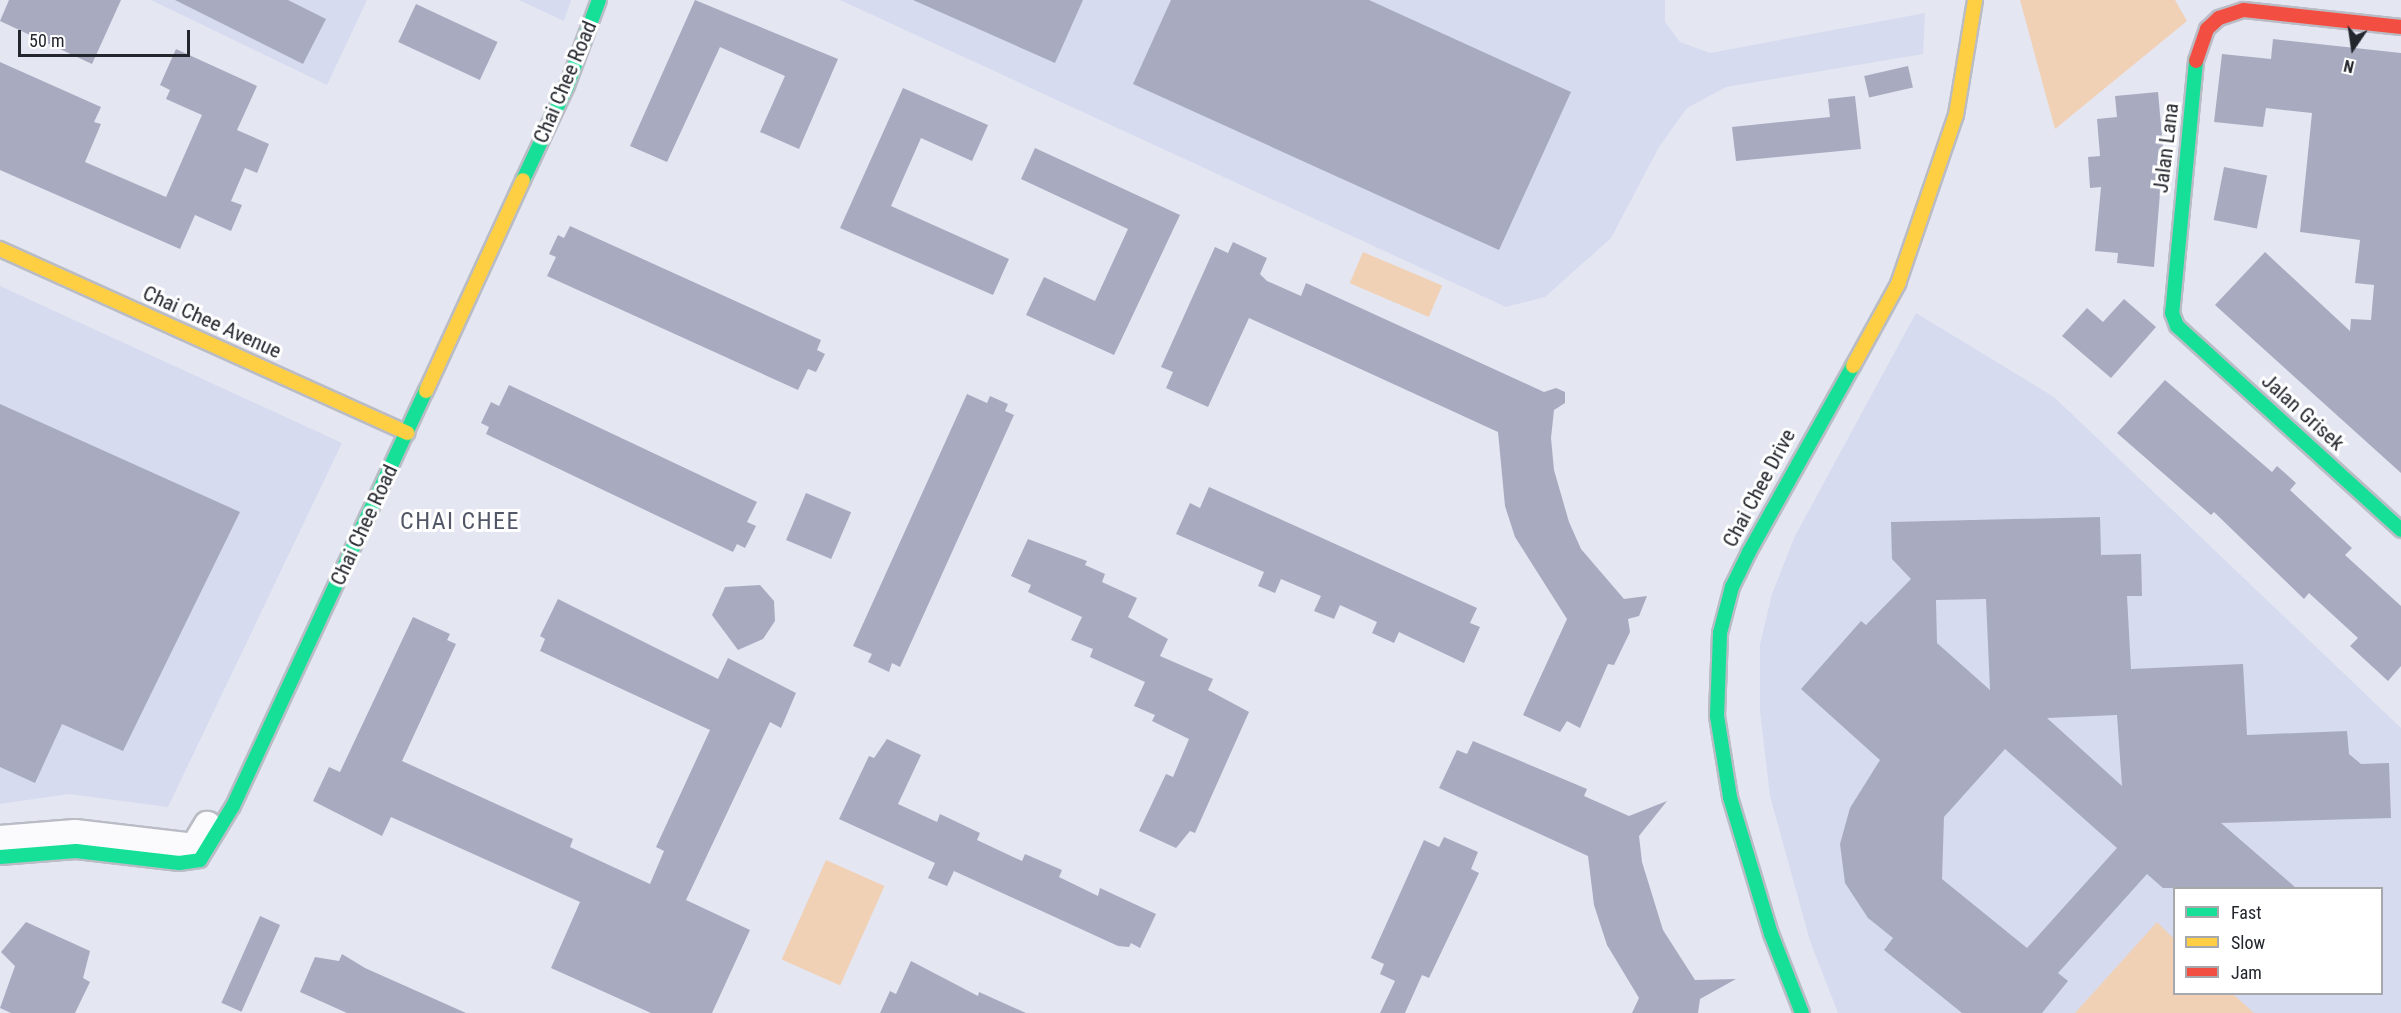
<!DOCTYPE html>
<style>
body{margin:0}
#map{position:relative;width:2401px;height:1013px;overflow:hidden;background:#e4e6f2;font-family:"Roboto Condensed",sans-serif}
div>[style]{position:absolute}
.built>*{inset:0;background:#d6dbef}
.green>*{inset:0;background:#f1d1b5;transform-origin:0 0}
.building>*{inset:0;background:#a8abc0;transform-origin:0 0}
.roads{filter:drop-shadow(2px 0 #babcc5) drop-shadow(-2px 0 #babcc5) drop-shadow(0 2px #babcc5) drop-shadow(0 -2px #babcc5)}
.street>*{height:26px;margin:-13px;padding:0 13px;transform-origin:13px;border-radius:13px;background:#fbfbfd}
.fast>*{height:14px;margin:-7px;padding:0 7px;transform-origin:7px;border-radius:7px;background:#16e098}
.slow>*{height:14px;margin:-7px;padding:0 7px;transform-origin:7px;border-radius:7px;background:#ffcf43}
.jam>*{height:14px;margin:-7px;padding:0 7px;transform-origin:7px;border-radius:7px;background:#f24e42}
span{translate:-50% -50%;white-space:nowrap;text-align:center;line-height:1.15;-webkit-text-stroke:6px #fff;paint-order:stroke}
.street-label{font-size:21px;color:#24262d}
.quarter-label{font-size:24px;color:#525768;letter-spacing:1.5px}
.legend{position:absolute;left:2173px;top:887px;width:210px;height:108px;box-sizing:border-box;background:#fff;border:2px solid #a7a8ab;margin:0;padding:8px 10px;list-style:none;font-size:18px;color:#24262d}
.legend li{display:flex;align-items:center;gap:12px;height:30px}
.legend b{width:30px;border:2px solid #a7a8ab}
.north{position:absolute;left:2323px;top:18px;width:60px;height:60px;-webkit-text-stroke:4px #fff;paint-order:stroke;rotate:193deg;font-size:16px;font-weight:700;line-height:24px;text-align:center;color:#24262d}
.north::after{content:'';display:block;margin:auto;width:21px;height:27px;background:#24262d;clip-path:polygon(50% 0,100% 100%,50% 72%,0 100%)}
.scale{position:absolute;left:18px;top:30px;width:172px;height:27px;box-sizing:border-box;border:3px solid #24262d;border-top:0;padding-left:8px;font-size:18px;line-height:21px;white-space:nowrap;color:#24262d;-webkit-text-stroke:4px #fff;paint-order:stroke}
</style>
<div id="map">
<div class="built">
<i style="clip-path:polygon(151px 0,367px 0,327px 85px)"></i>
<i style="clip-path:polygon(519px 0,571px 0,564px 21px)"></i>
<i style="clip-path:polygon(840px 0,1665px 0,1665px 22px,1680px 42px,1710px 53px,1925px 13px,1923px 54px,1726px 87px,1687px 108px,1659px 147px,1611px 238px,1545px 297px,1506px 307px)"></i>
<i style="clip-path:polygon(0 286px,342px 443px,168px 807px,69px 794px,0 804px)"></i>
<i style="clip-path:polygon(evenodd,1916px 313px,2054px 397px,2401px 728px,2401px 1013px,1838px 1013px,1810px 941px,1770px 796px,1760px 711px,1760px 644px,1772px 594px,1795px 536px,1916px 313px,2174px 888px,2382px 888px,2382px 994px,2174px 994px,2174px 888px)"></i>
</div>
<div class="green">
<i style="clip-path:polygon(2020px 0,2175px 0,2187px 21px,2055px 129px)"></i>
<i style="left:1363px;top:252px;width:86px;height:34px;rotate:23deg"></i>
<i style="left:826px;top:860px;width:64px;height:109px;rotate:24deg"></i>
<i style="clip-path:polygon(2157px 922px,2174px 939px,2174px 994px,2233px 994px,2254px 1013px,2075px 1013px)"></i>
</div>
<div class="building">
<i style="clip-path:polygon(9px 0,121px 0,92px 64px,0 21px)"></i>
<i style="clip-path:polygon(175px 0,288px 0,326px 19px,303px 64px)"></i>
<i style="clip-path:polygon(695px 0,838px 59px,799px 149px,760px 132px,785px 76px,720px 47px,667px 162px,630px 146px)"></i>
<i style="clip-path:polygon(913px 0,1083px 0,1055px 63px)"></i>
<i style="clip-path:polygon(1171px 0,1369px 0,1571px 92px,1499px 250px,1133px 84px)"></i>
<i style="left:416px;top:4px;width:90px;height:42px;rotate:25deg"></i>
<i style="clip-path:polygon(2273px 39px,2401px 53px,2401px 473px,2215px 305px,2265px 252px,2350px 331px,2351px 319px,2371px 320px,2374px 285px,2355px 283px,2360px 240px,2300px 232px,2312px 113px,2266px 108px,2263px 127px,2214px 122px,2222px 54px,2271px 59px)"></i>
<i style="clip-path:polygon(176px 49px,257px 86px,237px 130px,269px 144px,257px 173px,245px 168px,231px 201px,242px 205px,231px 231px,195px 215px,180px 249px,0 170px,0 62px,101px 107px,94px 122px,101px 124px,85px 162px,166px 197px,202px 115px,166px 99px,170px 90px,160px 85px)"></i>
<i style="left:1908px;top:66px;width:22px;height:45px;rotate:77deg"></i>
<i style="clip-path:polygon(903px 88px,988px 125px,972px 161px,921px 138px,891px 206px,1009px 259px,993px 295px,840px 228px)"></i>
<i style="clip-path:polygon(2158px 92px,2166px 180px,2161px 181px,2154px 267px,2117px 263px,2118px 253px,2095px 251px,2101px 187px,2090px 188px,2088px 157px,2100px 156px,2097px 119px,2117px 117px,2115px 96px)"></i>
<i style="clip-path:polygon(1855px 96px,1861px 149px,1736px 161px,1732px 127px,1830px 117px,1828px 99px)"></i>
<i style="clip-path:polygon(1035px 148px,1180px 215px,1114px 355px,1026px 315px,1044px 277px,1095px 301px,1128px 229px,1021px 179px)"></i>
<i style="left:2224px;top:167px;width:44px;height:54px;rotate:11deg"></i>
<i style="clip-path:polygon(570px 226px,821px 340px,817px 350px,825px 354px,816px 372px,808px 369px,798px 390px,547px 276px,556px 257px,549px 254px,558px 235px,564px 238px)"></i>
<i style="clip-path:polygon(1233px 242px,1267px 258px,1260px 274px,1267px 281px,1301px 296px,1306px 283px,1544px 392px,1556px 388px,1565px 392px,1565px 403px,1554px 410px,1551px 438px,1554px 470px,1569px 522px,1581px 549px,1624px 599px,1647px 596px,1639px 616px,1628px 619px,1630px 632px,1614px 665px,1608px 664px,1580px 728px,1567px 721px,1560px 732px,1523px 715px,1567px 619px,1515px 537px,1505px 506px,1498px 432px,1249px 318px,1208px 407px,1166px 388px,1173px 372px,1161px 367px,1215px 247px,1228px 253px)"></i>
<i style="clip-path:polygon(2124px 299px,2156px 327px,2111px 378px,2062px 336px,2087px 308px,2103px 322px)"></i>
<i style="clip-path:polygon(2165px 380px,2272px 472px,2277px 466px,2296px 483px,2290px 490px,2352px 548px,2345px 555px,2401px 606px,2401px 666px,2388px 681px,2350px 646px,2358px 638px,2309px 593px,2304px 599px,2214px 512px,2211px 515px,2117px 433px)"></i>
<i style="clip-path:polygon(509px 385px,757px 502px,747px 522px,756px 526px,745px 548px,737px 544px,733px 552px,486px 434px,489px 427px,481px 423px,491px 402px,499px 406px)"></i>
<i style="clip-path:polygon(967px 394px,987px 403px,990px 396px,1008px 404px,1005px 411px,1014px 415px,900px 667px,892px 663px,889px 672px,868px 662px,872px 654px,853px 646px)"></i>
<i style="clip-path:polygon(0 404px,240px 512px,123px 751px,62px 724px,35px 783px,0 767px)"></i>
<i style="clip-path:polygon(1209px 487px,1477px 608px,1470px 623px,1480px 627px,1464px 663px,1399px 632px,1394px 643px,1372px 633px,1377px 622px,1340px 605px,1334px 619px,1314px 611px,1321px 596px,1281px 579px,1275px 593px,1258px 586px,1264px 572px,1176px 534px,1190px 503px,1200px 508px)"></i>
<i style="left:806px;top:493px;width:49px;height:51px;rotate:23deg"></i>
<i style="clip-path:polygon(evenodd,2100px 517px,2101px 555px,2141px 554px,2142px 596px,2127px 596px,2131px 669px,2243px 664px,2247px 735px,2347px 731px,2349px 754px,2361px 764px,2389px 763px,2391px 818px,2221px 823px,2296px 888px,2163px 888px,2147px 874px,2058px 973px,2068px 981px,2042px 1013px,1962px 1013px,1884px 950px,1893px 938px,1868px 918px,1845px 883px,1840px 844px,1850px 808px,1880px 760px,1801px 689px,1861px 621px,1866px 625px,1911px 579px,1892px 559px,1891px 522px,2100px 517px,1986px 599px,1990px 690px,1937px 643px,1936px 600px,1986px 599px,2100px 517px,2117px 715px,2122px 786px,2047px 718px,2117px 715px,2100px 517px,2005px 749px,2117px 848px,2027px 948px,1942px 879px,1944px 817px,2005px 749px)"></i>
<i style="clip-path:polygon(1028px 539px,1087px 561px,1085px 565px,1105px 574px,1102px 582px,1137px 598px,1128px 617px,1168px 639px,1160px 656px,1213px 679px,1208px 690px,1249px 712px,1195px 833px,1190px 831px,1176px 848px,1139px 831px,1166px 774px,1173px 777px,1189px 739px,1152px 721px,1155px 715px,1134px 706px,1145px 682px,1090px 657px,1093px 649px,1071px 640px,1082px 617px,1028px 592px,1031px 585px,1011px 576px)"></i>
<i style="clip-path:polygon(760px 585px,774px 601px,775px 621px,763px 639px,738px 650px,712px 615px,725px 587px)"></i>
<i style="clip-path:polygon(558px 599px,718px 679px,728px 658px,796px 693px,781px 728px,770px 722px,686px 900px,750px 930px,712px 1013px,651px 1013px,551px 968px,580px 902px,391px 817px,382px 836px,313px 801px,329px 767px,340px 772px,413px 617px,450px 634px,447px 640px,456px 644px,402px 761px,573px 839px,570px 847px,650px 884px,664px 851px,656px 847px,710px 730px,540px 651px,545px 639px,540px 636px)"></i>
<i style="clip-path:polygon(887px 739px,921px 755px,898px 804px,937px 822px,940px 814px,980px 833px,977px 840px,1022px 861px,1025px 854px,1062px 870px,1059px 877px,1098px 896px,1100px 888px,1156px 914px,1140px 948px,1131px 943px,1129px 947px,1118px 946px,954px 871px,947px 886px,928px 878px,935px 863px,839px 819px,869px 756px,874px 758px)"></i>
<i style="clip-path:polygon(1473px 741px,1587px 789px,1584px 796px,1629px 816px,1667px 801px,1639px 836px,1642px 862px,1663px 930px,1695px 980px,1736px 979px,1700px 999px,1698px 1013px,1632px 1013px,1639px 998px,1607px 945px,1594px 905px,1588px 856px,1439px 788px,1457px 750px,1467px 754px)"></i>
<i style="clip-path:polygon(1444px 837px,1478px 852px,1471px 869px,1479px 873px,1429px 978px,1422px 975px,1405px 1013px,1380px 1013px,1395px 981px,1380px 974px,1384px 964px,1371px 958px,1424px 840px,1439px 847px)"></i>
<i style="left:260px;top:916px;width:22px;height:95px;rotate:24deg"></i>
<i style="clip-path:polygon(26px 922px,90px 951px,83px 978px,90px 982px,75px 1013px,11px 1013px,0 1008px,15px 966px,1px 952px)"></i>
<i style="clip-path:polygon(342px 954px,365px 968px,466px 1013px,347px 1013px,300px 992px,315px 957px,339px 961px)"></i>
<i style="clip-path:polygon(911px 961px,978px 996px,979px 992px,1026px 1013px,880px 1013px,890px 991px,896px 994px)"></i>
</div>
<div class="roads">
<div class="street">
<i style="left:0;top:839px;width:75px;rotate:-4.6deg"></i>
<i style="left:75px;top:833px;width:120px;rotate:6.7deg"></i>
<i style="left:194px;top:847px;width:26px;rotate:-59deg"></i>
</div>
<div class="fast">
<i style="left:2196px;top:61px;width:253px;rotate:95.4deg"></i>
<i style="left:2172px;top:313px;width:14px;rotate:69deg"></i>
<i style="left:2177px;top:326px;width:303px;rotate:42.3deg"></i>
<i style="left:523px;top:180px;width:104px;rotate:-64.9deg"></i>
<i style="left:567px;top:86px;width:92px;rotate:-69.6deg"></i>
<i style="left:0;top:857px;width:76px;rotate:-4.5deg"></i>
<i style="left:76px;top:851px;width:104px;rotate:6.6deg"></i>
<i style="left:179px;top:863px;width:21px;rotate:-8deg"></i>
<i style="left:200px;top:860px;width:63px;rotate:-58.6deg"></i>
<i style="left:233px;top:806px;width:458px;rotate:-65.1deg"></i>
<i style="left:1802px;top:1013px;width:85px;rotate:-111.4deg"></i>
<i style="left:1771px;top:934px;width:143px;rotate:-106.7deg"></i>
<i style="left:1730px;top:797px;width:82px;rotate:-99.1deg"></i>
<i style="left:1717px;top:716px;width:83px;rotate:-87.9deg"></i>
<i style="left:1720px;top:633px;width:48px;rotate:-75.4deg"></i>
<i style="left:1732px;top:587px;width:39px;rotate:-64deg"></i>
<i style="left:1749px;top:552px;width:213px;rotate:-60.8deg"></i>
</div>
<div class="slow">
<i style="left:0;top:249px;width:447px;rotate:24.3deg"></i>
<i style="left:1853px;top:366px;width:94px;rotate:-61.2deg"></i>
<i style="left:1898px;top:284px;width:179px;rotate:-71.1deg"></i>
<i style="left:1956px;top:115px;width:117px;rotate:-80.6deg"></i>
<i style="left:426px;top:391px;width:232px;rotate:-65.3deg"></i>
</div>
<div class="jam">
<i style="left:2196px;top:61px;width:34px;rotate:-71deg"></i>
<i style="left:2207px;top:29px;width:16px;rotate:-43deg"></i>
<i style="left:2219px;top:18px;width:26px;rotate:-18deg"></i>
<i style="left:2244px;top:10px;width:158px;rotate:6.2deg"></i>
</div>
</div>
<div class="street-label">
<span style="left:565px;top:82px;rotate:-67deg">Chai Chee Road</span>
<span style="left:2166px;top:148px;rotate:-83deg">Jalan Lana</span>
<span style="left:212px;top:322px;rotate:24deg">Chai Chee Avenue</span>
<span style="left:2303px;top:412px;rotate:42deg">Jalan Grisek</span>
<span style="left:1759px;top:488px;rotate:-62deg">Chai Chee Drive</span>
<span style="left:364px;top:525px;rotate:-65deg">Chai Chee Road</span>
</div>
<div class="quarter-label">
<span style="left:460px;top:522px">CHAI CHEE</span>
</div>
<ul class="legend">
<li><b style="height:8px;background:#16e098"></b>Fast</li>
<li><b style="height:8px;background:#ffcf43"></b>Slow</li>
<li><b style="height:8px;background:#f24e42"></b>Jam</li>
</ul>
<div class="north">N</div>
<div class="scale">50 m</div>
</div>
